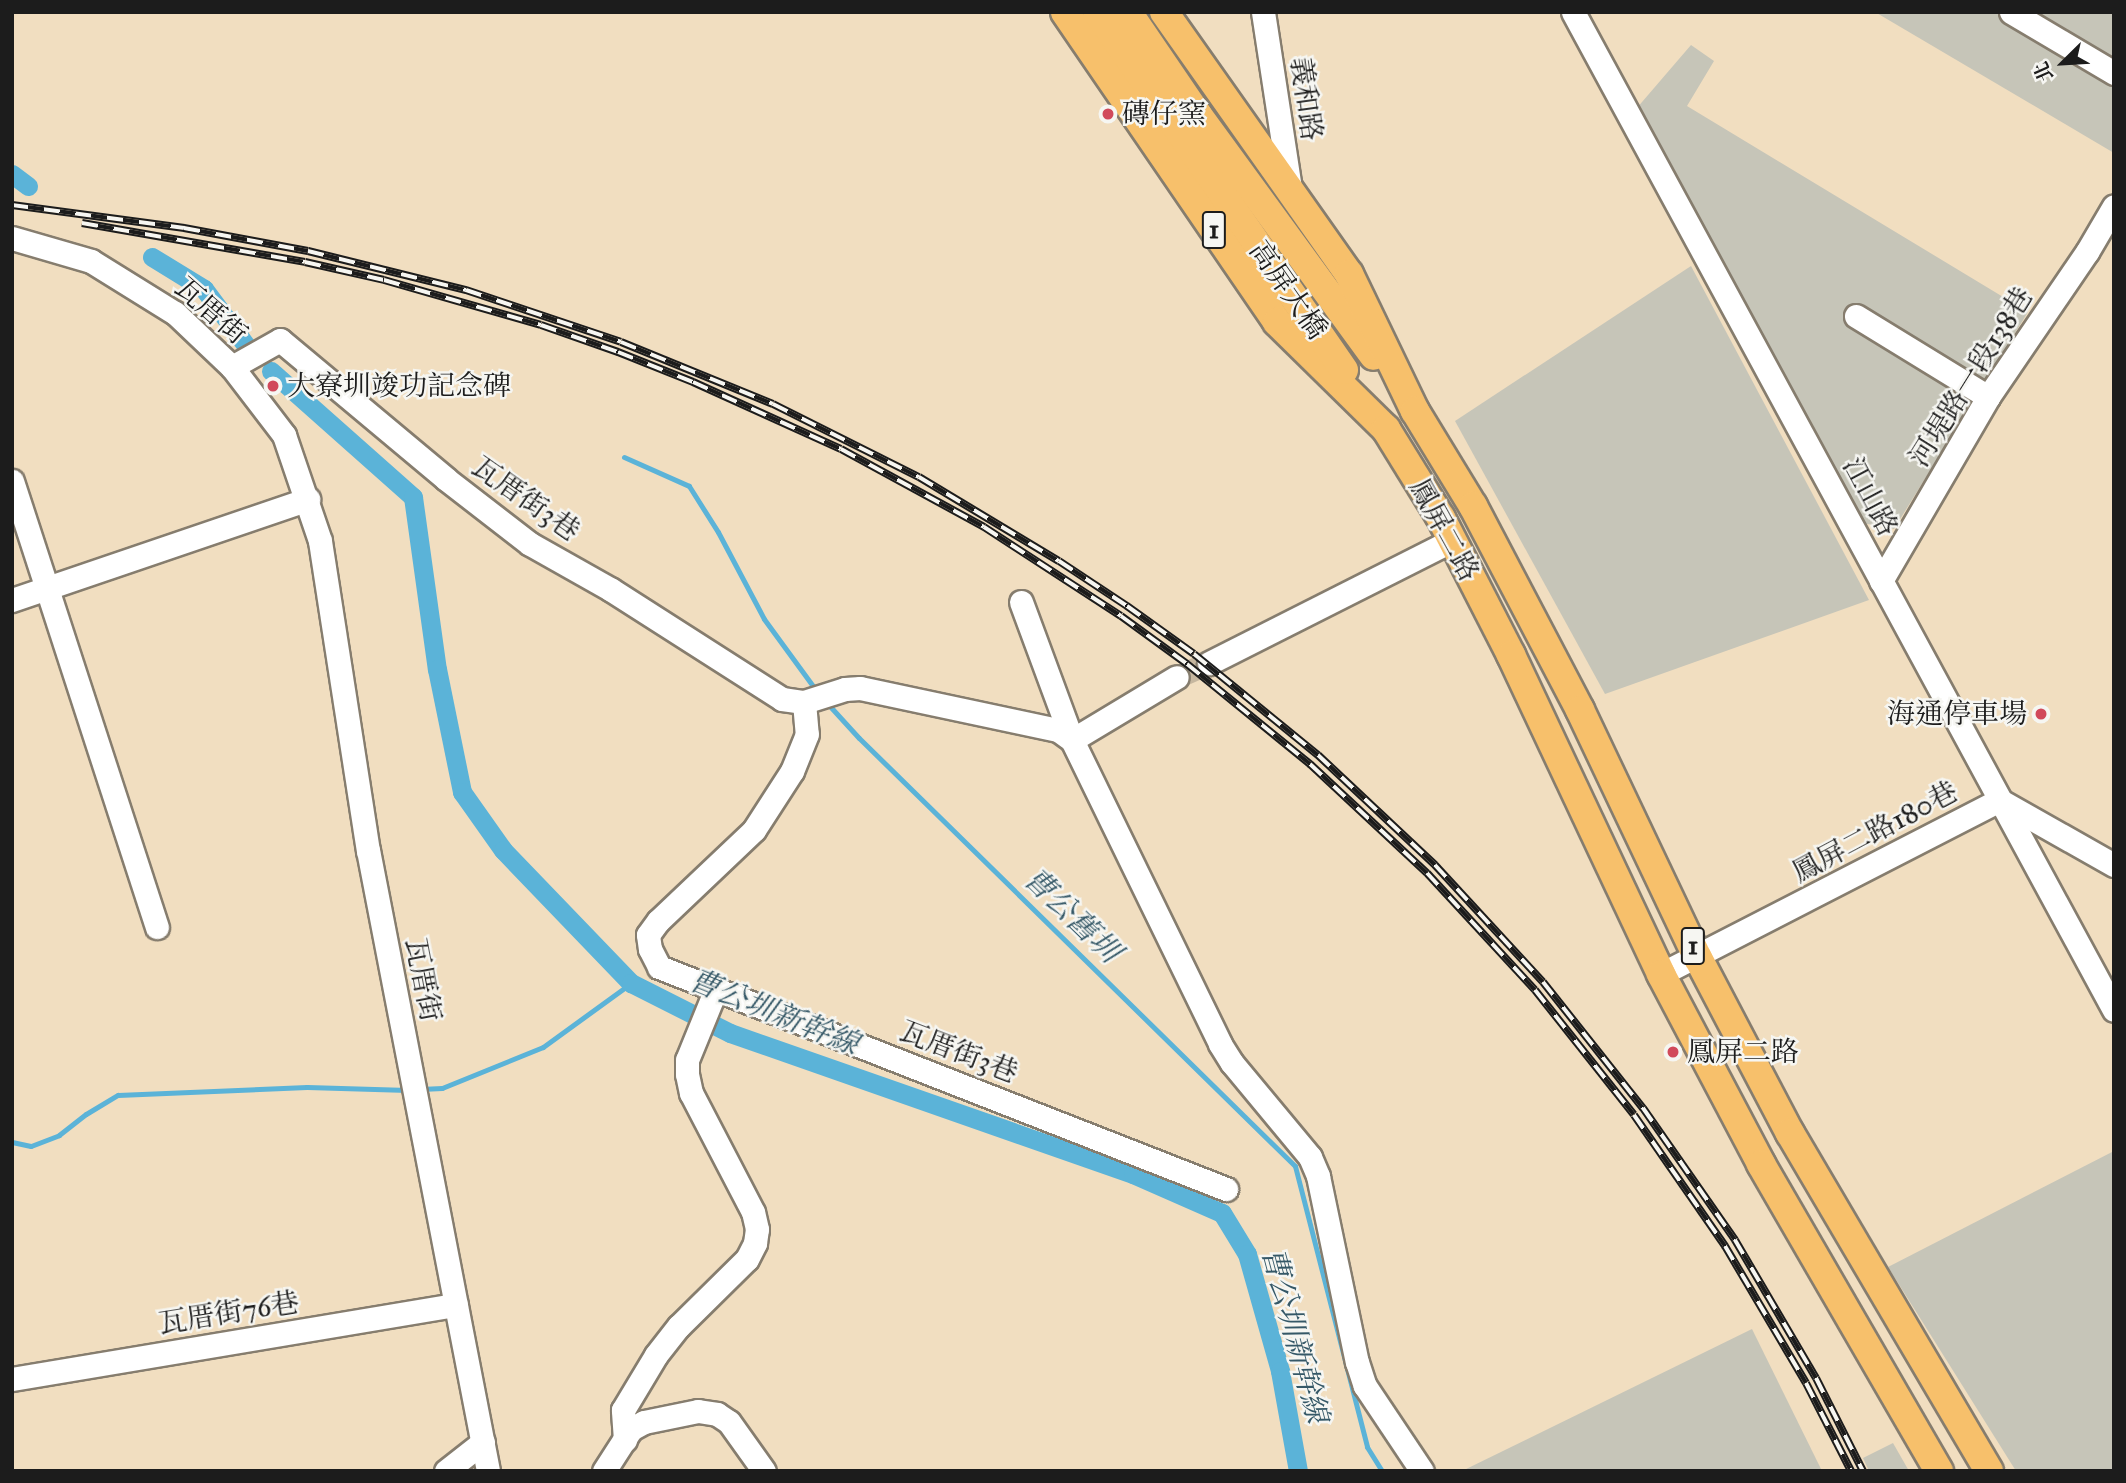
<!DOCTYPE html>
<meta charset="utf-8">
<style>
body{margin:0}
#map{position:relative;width:2126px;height:1483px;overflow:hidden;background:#f1dec0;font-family:"IM FELL Great Primer","Noto Serif TC",serif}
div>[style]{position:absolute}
.industrial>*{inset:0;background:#c6c5b8}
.stream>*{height:5px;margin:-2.5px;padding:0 2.5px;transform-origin:2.5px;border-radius:2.5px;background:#5bb3d8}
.canal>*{height:19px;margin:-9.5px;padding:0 9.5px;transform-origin:9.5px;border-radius:9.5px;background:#5bb3d8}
.minor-tunnel>*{height:23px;margin-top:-11.5px;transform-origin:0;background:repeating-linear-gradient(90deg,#c6b79f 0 23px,transparent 0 34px)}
.roads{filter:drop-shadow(2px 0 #867d6e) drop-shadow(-2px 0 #867d6e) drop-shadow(0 2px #867d6e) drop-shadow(0 -2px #867d6e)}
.minor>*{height:23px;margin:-11.5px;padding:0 11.5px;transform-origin:11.5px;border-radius:11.5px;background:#fff}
.major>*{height:28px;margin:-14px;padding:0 14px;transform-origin:14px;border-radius:14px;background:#f7c06b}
.rail>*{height:8px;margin-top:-4px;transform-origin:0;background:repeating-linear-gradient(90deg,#f6f6f2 0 16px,#1c1c1c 0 32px);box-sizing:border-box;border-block:2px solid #1c1c1c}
.dots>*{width:19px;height:19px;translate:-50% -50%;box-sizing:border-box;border:4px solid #f6f6f2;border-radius:50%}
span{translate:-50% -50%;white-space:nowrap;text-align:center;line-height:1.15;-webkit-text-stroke:5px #f6f6f2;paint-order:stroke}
.shield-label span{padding:2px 5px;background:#f6f6f2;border:2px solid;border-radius:5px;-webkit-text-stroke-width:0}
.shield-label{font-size:26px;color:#1c1c1c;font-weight:700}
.street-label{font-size:28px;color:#1c1c1c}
.poi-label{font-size:28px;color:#1c1c1c}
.left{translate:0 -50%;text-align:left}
.right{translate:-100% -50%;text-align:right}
.water-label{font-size:30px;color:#355867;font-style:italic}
.frame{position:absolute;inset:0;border:14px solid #1c1c1c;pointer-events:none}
.north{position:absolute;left:2028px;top:28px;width:70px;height:70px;-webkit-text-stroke:5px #f6f6f2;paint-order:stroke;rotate:246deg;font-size:19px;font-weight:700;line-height:28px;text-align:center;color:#1c1c1c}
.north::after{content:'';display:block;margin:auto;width:24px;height:32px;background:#1c1c1c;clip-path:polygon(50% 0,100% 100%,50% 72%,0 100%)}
</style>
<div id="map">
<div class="industrial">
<i style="clip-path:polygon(1875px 12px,2114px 12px,2114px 153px)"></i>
<i style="clip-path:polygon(1691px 45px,1714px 61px,1687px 106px,2028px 312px,1894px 529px,1862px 523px,1636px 109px)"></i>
<i style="clip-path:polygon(1691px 266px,1869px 600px,1605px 694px,1455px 421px)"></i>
<i style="clip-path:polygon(2114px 1151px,2114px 1471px,2016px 1471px,1888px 1267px)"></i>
<i style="clip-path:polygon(1752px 1329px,1822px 1471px,1462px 1471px)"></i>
<i style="clip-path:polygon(1893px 1443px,1909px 1471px,1869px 1471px,1863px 1458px)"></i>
</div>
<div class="stream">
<i style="left:624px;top:457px;width:71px;rotate:24deg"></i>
<i style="left:689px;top:486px;width:54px;rotate:57.8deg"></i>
<i style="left:718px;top:532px;width:98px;rotate:62.1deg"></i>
<i style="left:764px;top:619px;width:92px;rotate:53.9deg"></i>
<i style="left:827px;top:703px;width:47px;rotate:47.6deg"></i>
<i style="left:859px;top:738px;width:611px;rotate:44.47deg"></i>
<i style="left:1295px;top:1166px;width:290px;rotate:75.6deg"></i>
<i style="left:1367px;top:1447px;width:28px;rotate:58deg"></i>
<i style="left:421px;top:1089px;width:21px;rotate:-3deg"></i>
<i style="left:442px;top:1088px;width:109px;rotate:-22.1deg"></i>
<i style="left:543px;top:1047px;width:109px;rotate:-36deg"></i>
<i style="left:12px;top:1142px;width:19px;rotate:12deg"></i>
<i style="left:31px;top:1146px;width:30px;rotate:-21deg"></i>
<i style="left:59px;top:1135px;width:34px;rotate:-38deg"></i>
<i style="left:86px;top:1114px;width:37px;rotate:-31deg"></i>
<i style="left:118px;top:1095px;width:189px;rotate:-2.4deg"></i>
<i style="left:307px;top:1087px;width:101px;rotate:1.7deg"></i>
</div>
<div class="canal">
<i style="left:12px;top:174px;width:20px;rotate:37deg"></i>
<i style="left:152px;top:257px;width:61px;rotate:31.6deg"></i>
<i style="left:204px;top:289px;width:69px;rotate:53.3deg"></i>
<i style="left:271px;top:371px;width:190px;rotate:41.6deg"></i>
<i style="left:413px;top:497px;width:174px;rotate:82.1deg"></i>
<i style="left:437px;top:669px;width:126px;rotate:78.5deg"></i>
<i style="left:462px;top:792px;width:71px;rotate:54.7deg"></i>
<i style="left:503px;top:850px;width:185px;rotate:46.1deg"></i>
<i style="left:631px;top:983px;width:111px;rotate:26.8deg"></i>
<i style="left:730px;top:1033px;width:427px;rotate:19.3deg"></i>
<i style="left:1133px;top:1174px;width:97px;rotate:23.7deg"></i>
<i style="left:1222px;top:1213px;width:48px;rotate:58.6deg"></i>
<i style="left:1247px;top:1254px;width:122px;rotate:74.2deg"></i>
<i style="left:1280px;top:1371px;width:102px;rotate:79.8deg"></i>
</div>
<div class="minor-tunnel">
<i style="left:1177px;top:677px;width:35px;rotate:-24deg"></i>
</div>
<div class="roads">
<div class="minor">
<i style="left:1263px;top:12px;width:179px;rotate:81.3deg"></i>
<i style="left:1573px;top:12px;width:1135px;rotate:61.54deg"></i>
<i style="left:2011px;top:12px;width:120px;rotate:30.6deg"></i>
<i style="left:12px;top:238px;width:82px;rotate:16.2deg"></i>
<i style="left:91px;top:261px;width:99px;rotate:31.8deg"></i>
<i style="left:175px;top:313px;width:79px;rotate:43.5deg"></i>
<i style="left:232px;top:367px;width:86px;rotate:52.6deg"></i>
<i style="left:284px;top:435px;width:112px;rotate:71.2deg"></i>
<i style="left:320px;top:541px;width:313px;rotate:81.2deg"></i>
<i style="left:368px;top:850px;width:632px;rotate:79.06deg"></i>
<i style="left:1856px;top:316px;width:155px;rotate:31.5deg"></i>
<i style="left:232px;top:367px;width:55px;rotate:-29.4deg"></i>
<i style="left:280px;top:340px;width:217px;rotate:39.9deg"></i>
<i style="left:446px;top:479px;width:106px;rotate:37.7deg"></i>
<i style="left:530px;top:544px;width:92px;rotate:29.4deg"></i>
<i style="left:610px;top:589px;width:204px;rotate:32.6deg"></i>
<i style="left:782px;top:699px;width:22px;rotate:8deg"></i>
<i style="left:804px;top:702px;width:43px;rotate:-17.6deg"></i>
<i style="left:845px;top:689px;width:15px;rotate:-4deg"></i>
<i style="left:860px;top:688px;width:202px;rotate:12deg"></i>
<i style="left:1058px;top:730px;width:17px;rotate:36deg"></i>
<i style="left:1072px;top:740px;width:338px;rotate:64deg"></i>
<i style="left:1220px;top:1044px;width:22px;rotate:58deg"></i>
<i style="left:1232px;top:1063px;width:122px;rotate:50.3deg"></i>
<i style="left:1310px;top:1157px;width:21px;rotate:67deg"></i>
<i style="left:1318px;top:1176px;width:190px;rotate:78.2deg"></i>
<i style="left:1357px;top:1362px;width:25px;rotate:72deg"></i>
<i style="left:1365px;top:1386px;width:102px;rotate:56.2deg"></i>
<i style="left:12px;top:481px;width:469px;rotate:72deg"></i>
<i style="left:1881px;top:581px;width:213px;rotate:-59.8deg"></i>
<i style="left:1988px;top:397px;width:176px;rotate:-55.7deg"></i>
<i style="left:2087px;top:252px;width:53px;rotate:-59.6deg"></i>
<i style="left:12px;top:600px;width:313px;rotate:-18.8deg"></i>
<i style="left:1021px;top:602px;width:147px;rotate:69.7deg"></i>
<i style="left:1072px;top:740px;width:122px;rotate:-31deg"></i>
<i style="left:1209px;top:663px;width:272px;rotate:-26.8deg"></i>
<i style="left:804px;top:702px;width:32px;rotate:85deg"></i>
<i style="left:807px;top:734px;width:40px;rotate:112deg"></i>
<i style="left:792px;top:771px;width:70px;rotate:122.8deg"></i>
<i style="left:754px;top:830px;width:132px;rotate:136.5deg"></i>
<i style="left:658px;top:921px;width:17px;rotate:126deg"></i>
<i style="left:648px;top:935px;width:14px;rotate:82deg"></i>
<i style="left:650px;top:949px;width:20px;rotate:63deg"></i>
<i style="left:659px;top:967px;width:609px;rotate:21.38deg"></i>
<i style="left:1661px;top:974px;width:380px;rotate:-27.2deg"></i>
<i style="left:1999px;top:800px;width:132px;rotate:29.5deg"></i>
<i style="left:12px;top:1379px;width:450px;rotate:-9.5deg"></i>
<i style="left:625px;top:1440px;width:30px;rotate:-94deg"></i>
<i style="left:623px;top:1410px;width:64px;rotate:-59deg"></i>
<i style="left:656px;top:1355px;width:37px;rotate:-52deg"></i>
<i style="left:679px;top:1326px;width:95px;rotate:-44.6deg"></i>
<i style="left:747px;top:1259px;width:18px;rotate:-63deg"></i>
<i style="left:755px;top:1243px;width:14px;rotate:-82deg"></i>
<i style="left:757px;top:1229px;width:17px;rotate:-103deg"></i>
<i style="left:753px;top:1212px;width:134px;rotate:-117.5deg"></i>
<i style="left:691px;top:1093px;width:19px;rotate:-102deg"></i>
<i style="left:687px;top:1074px;width:14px;rotate:-90deg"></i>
<i style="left:687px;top:1060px;width:77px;rotate:-67.8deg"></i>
<i style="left:446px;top:1471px;width:47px;rotate:-38.1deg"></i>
<i style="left:604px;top:1471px;width:50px;rotate:-57.3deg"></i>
<i style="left:631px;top:1429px;width:15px;rotate:-28deg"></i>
<i style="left:644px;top:1422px;width:55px;rotate:-11.5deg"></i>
<i style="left:698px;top:1411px;width:19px;rotate:9deg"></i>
<i style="left:717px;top:1414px;width:14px;rotate:34deg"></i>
<i style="left:729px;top:1422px;width:60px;rotate:54.5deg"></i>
</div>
<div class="major">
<i style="left:1065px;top:12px;width:376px;rotate:55.6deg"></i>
<i style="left:1277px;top:322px;width:153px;rotate:44.5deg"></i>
<i style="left:1386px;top:429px;width:105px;rotate:58.3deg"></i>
<i style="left:1441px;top:518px;width:154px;rotate:62.9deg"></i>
<i style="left:1511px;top:655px;width:353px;rotate:64.8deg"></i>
<i style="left:1661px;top:974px;width:215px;rotate:62.2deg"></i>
<i style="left:1761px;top:1164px;width:355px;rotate:59.9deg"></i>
<i style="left:1097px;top:12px;width:435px;rotate:55.4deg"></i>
<i style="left:1128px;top:12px;width:125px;rotate:55.8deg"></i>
<i style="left:1198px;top:115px;width:298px;rotate:53.9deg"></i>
<i style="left:1164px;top:12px;width:321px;rotate:54.8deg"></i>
<i style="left:1349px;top:274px;width:152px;rotate:64.3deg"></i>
<i style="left:1415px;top:411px;width:111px;rotate:58.6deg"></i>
<i style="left:1473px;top:506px;width:230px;rotate:62.3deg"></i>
<i style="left:1580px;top:710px;width:275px;rotate:64.6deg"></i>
<i style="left:1698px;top:958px;width:198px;rotate:62.3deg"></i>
<i style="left:1790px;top:1133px;width:392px;rotate:59.5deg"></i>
</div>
</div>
<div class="rail">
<i style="left:12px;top:205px;width:174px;rotate:7.6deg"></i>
<i style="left:184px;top:228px;width:126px;rotate:10.5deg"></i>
<i style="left:308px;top:251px;width:163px;rotate:13.9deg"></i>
<i style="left:466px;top:290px;width:163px;rotate:18.5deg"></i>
<i style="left:621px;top:342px;width:164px;rotate:22.2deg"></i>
<i style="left:773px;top:404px;width:163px;rotate:26.6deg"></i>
<i style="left:919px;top:477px;width:163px;rotate:31deg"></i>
<i style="left:1059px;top:561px;width:82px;rotate:33.5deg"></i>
<i style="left:1127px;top:606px;width:82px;rotate:35.6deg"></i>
<i style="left:1194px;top:654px;width:160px;rotate:39.2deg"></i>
<i style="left:1318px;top:755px;width:161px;rotate:43.2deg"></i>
<i style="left:1435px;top:865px;width:159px;rotate:47.3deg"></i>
<i style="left:1543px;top:982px;width:161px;rotate:51.6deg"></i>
<i style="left:1643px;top:1108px;width:161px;rotate:55.1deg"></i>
<i style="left:1735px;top:1240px;width:160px;rotate:59.6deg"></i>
<i style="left:1816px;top:1378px;width:104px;rotate:63.2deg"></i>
<i style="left:82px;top:223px;width:226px;rotate:9.9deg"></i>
<i style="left:305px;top:262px;width:81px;rotate:12.8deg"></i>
<i style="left:384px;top:280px;width:163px;rotate:16deg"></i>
<i style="left:541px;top:325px;width:82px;rotate:19.3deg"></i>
<i style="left:618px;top:352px;width:81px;rotate:21.8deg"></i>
<i style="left:693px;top:382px;width:162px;rotate:24.4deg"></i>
<i style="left:841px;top:449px;width:163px;rotate:28.6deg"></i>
<i style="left:984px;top:527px;width:163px;rotate:33deg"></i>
<i style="left:1121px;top:616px;width:82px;rotate:36deg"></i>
<i style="left:1187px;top:664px;width:159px;rotate:39.1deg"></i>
<i style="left:1310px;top:764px;width:160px;rotate:43deg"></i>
<i style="left:1427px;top:873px;width:159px;rotate:47.3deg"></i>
<i style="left:1535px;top:990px;width:159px;rotate:51.6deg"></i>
<i style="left:1634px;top:1115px;width:160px;rotate:55.2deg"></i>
<i style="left:1725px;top:1246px;width:159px;rotate:59.4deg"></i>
<i style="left:1806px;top:1383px;width:99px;rotate:62.9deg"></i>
</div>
<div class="dots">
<i style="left:1108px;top:114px;background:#d1495b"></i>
<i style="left:273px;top:386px;background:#d1495b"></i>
<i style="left:2041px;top:714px;background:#d1495b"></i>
<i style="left:1673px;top:1052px;background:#d1495b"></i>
</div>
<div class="shield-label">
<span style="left:1214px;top:230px">1</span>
<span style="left:1693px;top:946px">1</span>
</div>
<div class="street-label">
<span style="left:1306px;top:99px;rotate:82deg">義和路</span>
<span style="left:1288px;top:290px;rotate:55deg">高屏大橋</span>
<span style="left:211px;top:311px;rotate:41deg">瓦厝街</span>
<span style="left:1971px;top:377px;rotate:-58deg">河堤路一段138巷</span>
<span style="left:1870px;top:497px;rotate:62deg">江山路</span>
<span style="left:526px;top:499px;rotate:35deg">瓦厝街3巷</span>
<span style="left:1444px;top:530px;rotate:61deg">鳳屏二路</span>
<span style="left:1875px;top:832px;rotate:-28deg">鳳屏二路180巷</span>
<span style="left:423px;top:980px;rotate:79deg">瓦厝街</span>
<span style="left:959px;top:1052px;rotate:21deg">瓦厝街3巷</span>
<span style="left:229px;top:1313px;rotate:-9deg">瓦厝街76巷</span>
</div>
<div class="poi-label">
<span class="left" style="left:1122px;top:114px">磚仔窯</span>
<span class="left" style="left:287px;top:386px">大寮圳竣功記念碑</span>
<span class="right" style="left:2027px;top:714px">海通停車場</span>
<span class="left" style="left:1687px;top:1052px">鳳屏二路</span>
</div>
<div class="water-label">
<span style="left:1072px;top:915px;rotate:44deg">曹公舊圳</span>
<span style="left:774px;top:1012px;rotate:22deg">曹公圳新幹線</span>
<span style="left:1295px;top:1335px;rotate:75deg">曹公圳新幹線</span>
</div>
<div class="frame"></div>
<div class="north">北</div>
</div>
